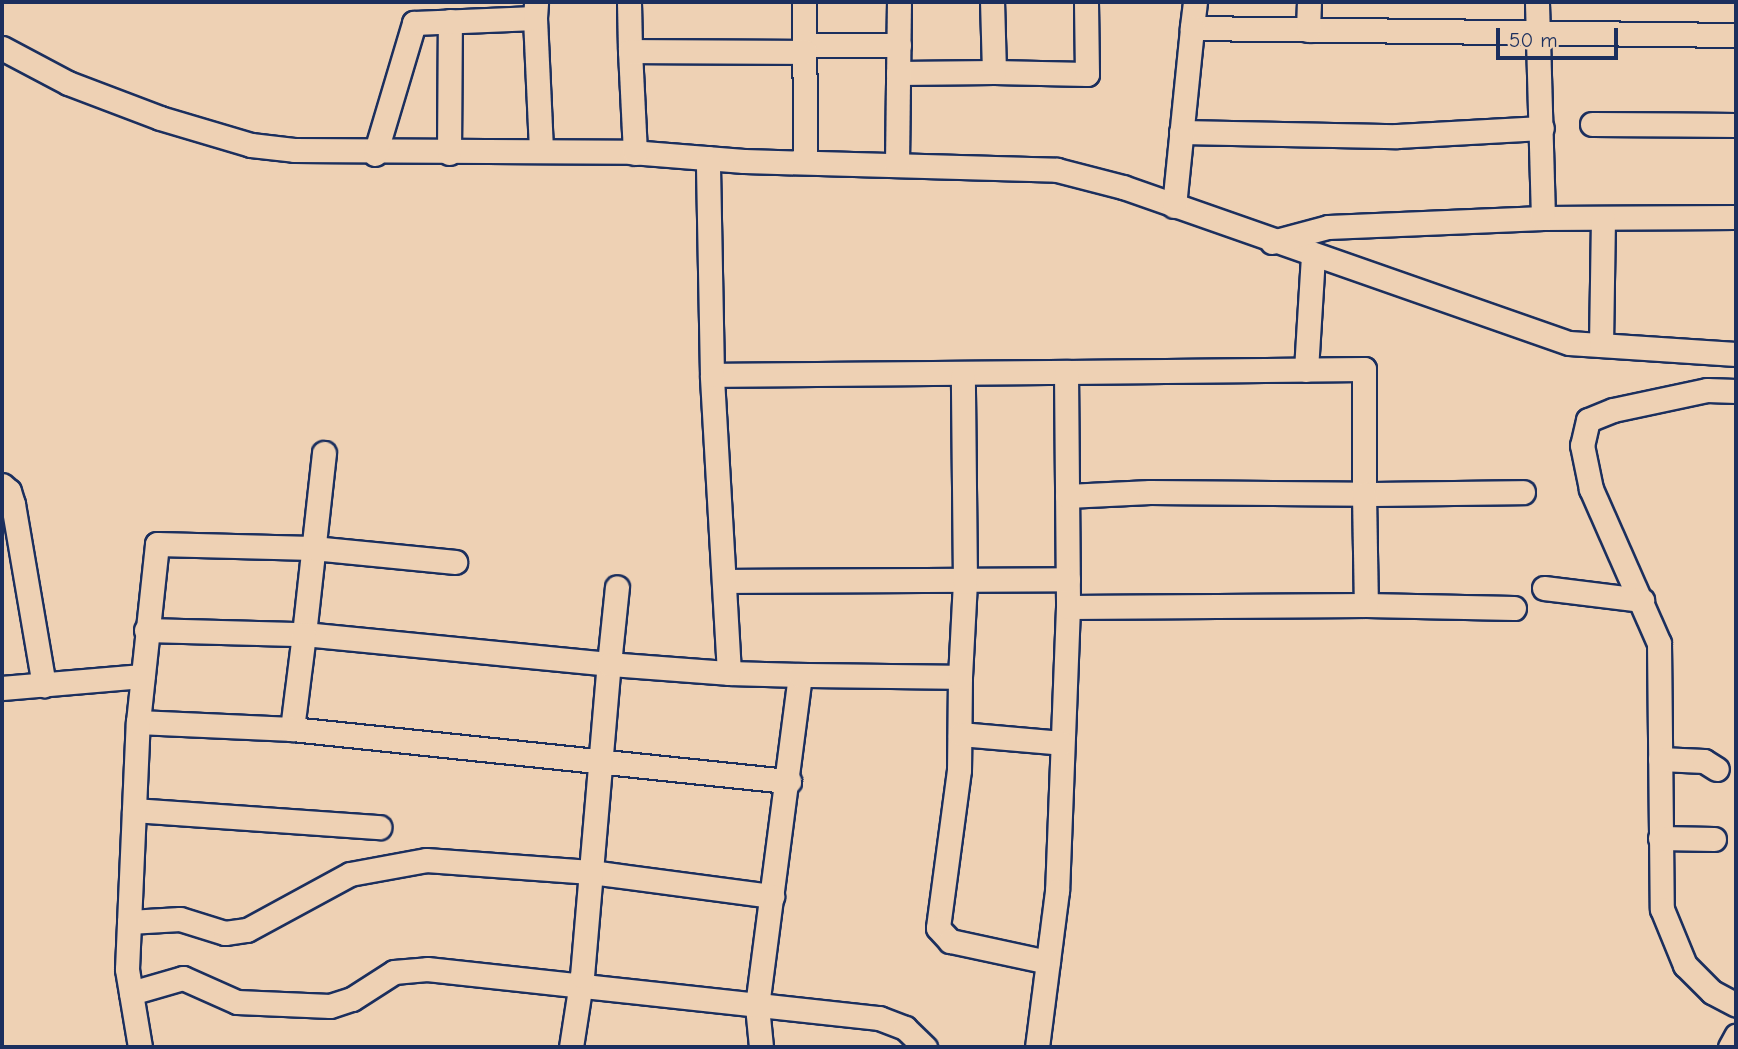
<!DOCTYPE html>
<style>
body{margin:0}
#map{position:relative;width:1738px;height:1049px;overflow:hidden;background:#eed1b4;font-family:"Comic Neue",sans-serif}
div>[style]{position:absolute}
.roads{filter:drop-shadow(2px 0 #1b2f5e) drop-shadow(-2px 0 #1b2f5e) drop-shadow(0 2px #1b2f5e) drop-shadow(0 -2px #1b2f5e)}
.minor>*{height:23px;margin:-11.5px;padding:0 11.5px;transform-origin:11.5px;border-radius:11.5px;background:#eed1b4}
span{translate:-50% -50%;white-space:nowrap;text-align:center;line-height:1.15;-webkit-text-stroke:7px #eed1b4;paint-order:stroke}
.frame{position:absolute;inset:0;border:4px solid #1b2f5e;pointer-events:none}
.scale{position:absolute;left:1496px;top:28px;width:122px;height:32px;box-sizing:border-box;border:4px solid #1b2f5e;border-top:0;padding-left:9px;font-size:21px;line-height:24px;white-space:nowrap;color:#1b2f5e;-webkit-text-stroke:5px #eed1b4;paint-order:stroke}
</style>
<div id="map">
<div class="roads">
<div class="minor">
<i style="left:629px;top:2px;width:49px;rotate:88.8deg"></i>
<i style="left:804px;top:2px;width:160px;rotate:89.6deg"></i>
<i style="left:1195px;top:2px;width:26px;rotate:97deg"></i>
<i style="left:1192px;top:28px;width:544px;rotate:0.74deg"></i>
<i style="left:535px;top:18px;width:133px;rotate:87.4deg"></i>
<i style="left:1308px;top:30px;width:28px;rotate:-88deg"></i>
<i style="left:804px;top:45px;width:95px"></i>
<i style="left:2px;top:48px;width:75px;rotate:27.9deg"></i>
<i style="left:68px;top:83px;width:98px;rotate:20.8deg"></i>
<i style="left:160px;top:118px;width:95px;rotate:16.5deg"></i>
<i style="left:251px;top:145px;width:43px;rotate:6.6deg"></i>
<i style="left:294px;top:150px;width:337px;rotate:0.3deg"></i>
<i style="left:631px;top:152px;width:113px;rotate:4.6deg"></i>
<i style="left:744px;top:161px;width:313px;rotate:1.6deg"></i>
<i style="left:1057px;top:170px;width:68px;rotate:14.4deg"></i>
<i style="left:1123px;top:187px;width:472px;rotate:19.3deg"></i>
<i style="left:1569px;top:343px;width:167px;rotate:3.8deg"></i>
<i style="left:994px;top:72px;width:93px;rotate:1.2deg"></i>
<i style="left:1087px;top:74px;width:72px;rotate:-90.8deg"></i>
<i style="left:898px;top:73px;width:96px;rotate:-0.6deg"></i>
<i style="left:994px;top:72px;width:70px;rotate:-91.6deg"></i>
<i style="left:1592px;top:124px;width:144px;rotate:0.4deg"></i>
<i style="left:1181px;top:132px;width:216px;rotate:1.1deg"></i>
<i style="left:1397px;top:136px;width:145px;rotate:-3.2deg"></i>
<i style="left:449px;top:153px;width:132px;rotate:-89.6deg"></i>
<i style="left:635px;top:153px;width:102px;rotate:-92.8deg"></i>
<i style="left:630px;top:51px;width:175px;rotate:0.3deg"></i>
<i style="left:375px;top:154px;width:137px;rotate:-73.4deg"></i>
<i style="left:414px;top:23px;width:121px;rotate:-2.4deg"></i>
<i style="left:535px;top:18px;width:16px;rotate:-86deg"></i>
<i style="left:897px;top:164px;width:162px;rotate:-89.3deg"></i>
<i style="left:1174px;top:206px;width:179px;rotate:-84.2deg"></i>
<i style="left:1543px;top:218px;width:193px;rotate:-0.3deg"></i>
<i style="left:1272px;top:242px;width:58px;rotate:-15deg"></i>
<i style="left:1328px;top:227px;width:215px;rotate:-2.4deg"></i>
<i style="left:1543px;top:218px;width:216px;rotate:-91.6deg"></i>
<i style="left:1601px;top:345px;width:127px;rotate:-89.1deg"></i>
<i style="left:1306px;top:370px;width:114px;rotate:-86.5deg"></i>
<i style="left:1066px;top:372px;width:298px;rotate:-0.6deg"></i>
<i style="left:1364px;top:369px;width:125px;rotate:90deg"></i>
<i style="left:1364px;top:494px;width:159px;rotate:-0.7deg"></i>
<i style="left:712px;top:375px;width:354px;rotate:-0.5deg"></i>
<i style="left:1066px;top:372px;width:235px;rotate:89.5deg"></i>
<i style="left:1068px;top:607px;width:284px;rotate:92.2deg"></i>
<i style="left:1057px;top:891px;width:157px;rotate:97.3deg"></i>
<i style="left:1736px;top:391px;width:29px;rotate:-178deg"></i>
<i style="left:1707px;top:390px;width:96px;rotate:168deg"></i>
<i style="left:1613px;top:410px;width:27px;rotate:158deg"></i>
<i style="left:1588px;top:420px;width:26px;rotate:103deg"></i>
<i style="left:1582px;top:445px;width:45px;rotate:78.4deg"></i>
<i style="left:1591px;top:489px;width:168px;rotate:66.2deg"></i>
<i style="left:1659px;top:643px;width:266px;rotate:89.4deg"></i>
<i style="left:1662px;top:909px;width:61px;rotate:67.7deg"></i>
<i style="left:1685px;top:965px;width:38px;rotate:45deg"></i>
<i style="left:1712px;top:992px;width:27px;rotate:28deg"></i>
<i style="left:324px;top:453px;width:182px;rotate:96.3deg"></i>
<i style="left:304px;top:634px;width:306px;rotate:5.6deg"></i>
<i style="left:609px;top:664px;width:77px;rotate:-84.1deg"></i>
<i style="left:2px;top:485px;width:9px;rotate:41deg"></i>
<i style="left:9px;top:491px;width:14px;rotate:73deg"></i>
<i style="left:13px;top:504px;width:184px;rotate:80.3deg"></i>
<i style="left:1067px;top:496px;width:83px;rotate:-2.8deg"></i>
<i style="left:1150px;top:492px;width:214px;rotate:0.5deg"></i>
<i style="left:1364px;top:494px;width:111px;rotate:89deg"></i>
<i style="left:1366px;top:605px;width:148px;rotate:1.2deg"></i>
<i style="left:726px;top:581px;width:342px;rotate:-0.3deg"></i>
<i style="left:1544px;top:588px;width:99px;rotate:7deg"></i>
<i style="left:1068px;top:607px;width:298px;rotate:-0.4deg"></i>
<i style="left:146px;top:630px;width:158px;rotate:1.5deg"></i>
<i style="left:304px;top:634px;width:96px;rotate:97.2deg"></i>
<i style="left:729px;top:673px;width:71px;rotate:1.6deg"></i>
<i style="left:800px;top:675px;width:334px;rotate:97.4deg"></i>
<i style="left:757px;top:1006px;width:41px;rotate:84.4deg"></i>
<i style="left:800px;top:675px;width:160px;rotate:0.7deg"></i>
<i style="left:960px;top:677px;width:93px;rotate:90.6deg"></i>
<i style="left:959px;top:770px;width:159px;rotate:97.6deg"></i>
<i style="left:938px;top:928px;width:18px;rotate:47deg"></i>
<i style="left:950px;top:941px;width:100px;rotate:12.1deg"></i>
<i style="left:960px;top:677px;width:95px;rotate:-87deg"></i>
<i style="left:965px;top:582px;width:208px;rotate:-90.6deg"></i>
<i style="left:2px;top:688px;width:141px;rotate:-4.9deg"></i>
<i style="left:138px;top:722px;width:154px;rotate:2.6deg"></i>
<i style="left:292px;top:729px;width:500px;rotate:6deg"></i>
<i style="left:960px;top:734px;width:102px;rotate:5deg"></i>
<i style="left:1660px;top:759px;width:44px;rotate:2.6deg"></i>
<i style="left:1704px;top:761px;width:15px;rotate:32deg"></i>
<i style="left:134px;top:810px;width:246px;rotate:4deg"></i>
<i style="left:1660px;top:838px;width:54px;rotate:1.1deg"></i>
<i style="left:129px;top:922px;width:51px;rotate:-3.4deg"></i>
<i style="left:180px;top:919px;width:47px;rotate:17.3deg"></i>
<i style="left:225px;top:933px;width:22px;rotate:-8deg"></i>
<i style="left:247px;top:930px;width:117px;rotate:-28.5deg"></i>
<i style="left:350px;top:874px;width:77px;rotate:-10.4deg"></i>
<i style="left:426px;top:860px;width:165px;rotate:4.2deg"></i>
<i style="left:591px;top:872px;width:183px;rotate:7.6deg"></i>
<i style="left:131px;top:993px;width:54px;rotate:-16.1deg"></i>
<i style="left:183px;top:978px;width:59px;rotate:24deg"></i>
<i style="left:237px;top:1002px;width:93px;rotate:2.5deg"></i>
<i style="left:330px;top:1006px;width:23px;rotate:-18deg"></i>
<i style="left:352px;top:999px;width:50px;rotate:-32.7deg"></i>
<i style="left:394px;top:972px;width:33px;rotate:-5deg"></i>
<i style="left:427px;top:969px;width:455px;rotate:6.2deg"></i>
<i style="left:879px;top:1018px;width:28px;rotate:21deg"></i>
<i style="left:905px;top:1028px;width:28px;rotate:44deg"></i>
<i style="left:140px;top:1047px;width:79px;rotate:-99.5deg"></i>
<i style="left:127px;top:969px;width:247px;rotate:-87.5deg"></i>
<i style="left:138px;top:722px;width:179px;rotate:-83.9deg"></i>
<i style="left:157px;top:544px;width:156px;rotate:1.5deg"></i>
<i style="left:313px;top:548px;width:143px;rotate:5.6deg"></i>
<i style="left:571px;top:1047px;width:72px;rotate:-81.2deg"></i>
<i style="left:582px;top:976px;width:313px;rotate:-85.1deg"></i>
<i style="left:609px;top:664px;width:120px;rotate:4.3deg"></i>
<i style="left:729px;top:673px;width:298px;rotate:-93.3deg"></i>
<i style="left:712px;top:375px;width:217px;rotate:-91.1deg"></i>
<i style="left:1730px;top:1047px;width:13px;rotate:-61deg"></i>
</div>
</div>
<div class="frame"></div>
<div class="scale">50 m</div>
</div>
